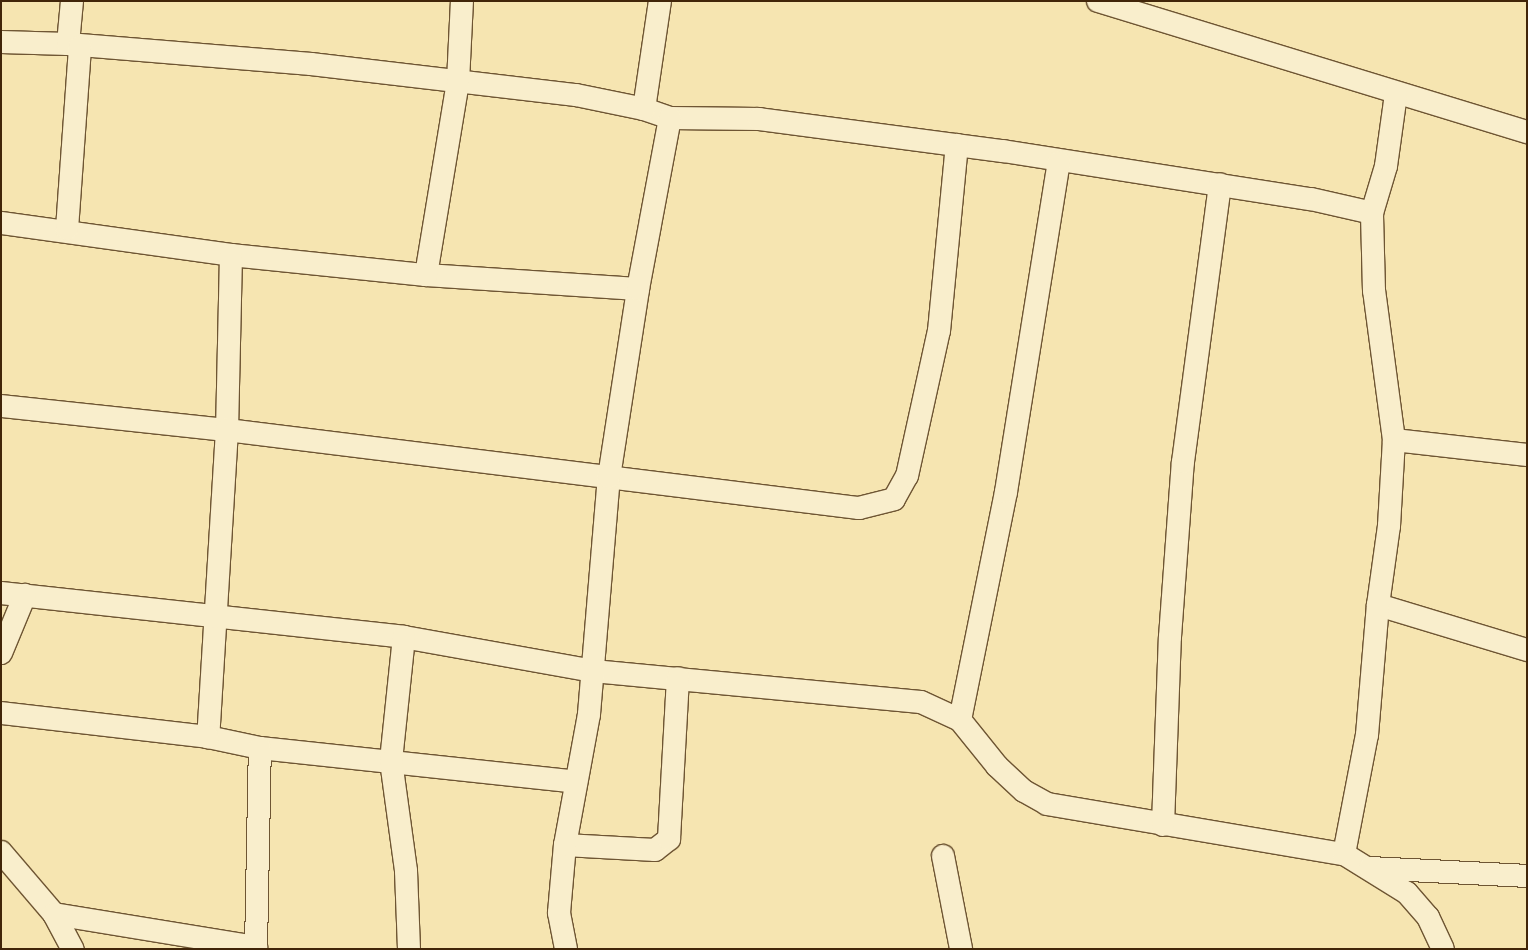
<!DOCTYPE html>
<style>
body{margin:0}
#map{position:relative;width:1528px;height:950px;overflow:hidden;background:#f6e5b1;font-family:Vollkorn,serif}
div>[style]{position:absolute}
.roads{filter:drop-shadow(1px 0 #6e5533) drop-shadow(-1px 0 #6e5533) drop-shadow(0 1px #6e5533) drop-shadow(0 -1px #6e5533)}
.minor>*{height:22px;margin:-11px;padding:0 11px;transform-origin:11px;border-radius:11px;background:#f9eecc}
span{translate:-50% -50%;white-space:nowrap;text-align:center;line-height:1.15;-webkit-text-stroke:3px #f9eecc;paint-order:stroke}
.frame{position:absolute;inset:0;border:2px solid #412509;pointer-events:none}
</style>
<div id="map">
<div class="roads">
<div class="minor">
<i style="left:1098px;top:1px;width:449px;rotate:17deg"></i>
<i style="left:1px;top:42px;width:67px;rotate:1.7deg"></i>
<i style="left:68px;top:44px;width:244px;rotate:4.7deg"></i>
<i style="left:311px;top:64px;width:267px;rotate:6.7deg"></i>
<i style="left:576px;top:95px;width:69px;rotate:11.6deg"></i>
<i style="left:644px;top:109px;width:28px;rotate:19deg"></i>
<i style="left:670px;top:118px;width:89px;rotate:0.6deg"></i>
<i style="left:759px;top:119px;width:246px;rotate:7.5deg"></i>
<i style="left:1003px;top:151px;width:312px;rotate:8.9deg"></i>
<i style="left:1311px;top:199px;width:63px;rotate:12.9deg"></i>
<i style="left:68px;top:44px;width:43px;rotate:-84.7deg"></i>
<i style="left:644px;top:109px;width:109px;rotate:-81.6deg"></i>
<i style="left:1px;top:223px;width:232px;rotate:7.9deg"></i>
<i style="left:231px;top:255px;width:196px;rotate:5.9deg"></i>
<i style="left:426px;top:275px;width:212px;rotate:3.8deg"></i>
<i style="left:67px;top:229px;width:183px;rotate:-85.9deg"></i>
<i style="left:231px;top:255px;width:175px;rotate:91.3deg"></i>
<i style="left:227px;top:430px;width:308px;rotate:93.5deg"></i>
<i style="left:208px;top:737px;width:53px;rotate:11.9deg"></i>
<i style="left:260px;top:748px;width:318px;rotate:6.1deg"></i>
<i style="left:426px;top:275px;width:196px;rotate:-80.6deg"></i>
<i style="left:458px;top:82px;width:81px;rotate:-87.2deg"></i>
<i style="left:1px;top:406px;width:227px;rotate:6.1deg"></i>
<i style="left:227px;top:430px;width:637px;rotate:7.04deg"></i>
<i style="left:859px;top:508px;width:36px;rotate:-14deg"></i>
<i style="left:894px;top:499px;width:26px;rotate:-61deg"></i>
<i style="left:907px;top:476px;width:148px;rotate:-77.6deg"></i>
<i style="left:939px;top:331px;width:187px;rotate:-84.5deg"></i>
<i style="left:1394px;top:440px;width:134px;rotate:6.4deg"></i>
<i style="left:1px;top:593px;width:405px;rotate:6.2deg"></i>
<i style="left:404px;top:637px;width:192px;rotate:10.2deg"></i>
<i style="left:593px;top:671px;width:329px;rotate:5.4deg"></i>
<i style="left:921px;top:702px;width:43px;rotate:24.8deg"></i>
<i style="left:960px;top:720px;width:59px;rotate:51.2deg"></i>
<i style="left:997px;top:766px;width:37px;rotate:43deg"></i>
<i style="left:1024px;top:791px;width:26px;rotate:29deg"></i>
<i style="left:1047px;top:804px;width:301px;rotate:9.6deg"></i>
<i style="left:1344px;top:854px;width:74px;rotate:31.8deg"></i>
<i style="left:1407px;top:893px;width:32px;rotate:49deg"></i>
<i style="left:1428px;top:917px;width:35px;rotate:65deg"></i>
<i style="left:1378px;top:605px;width:156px;rotate:16.8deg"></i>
<i style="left:404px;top:637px;width:125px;rotate:96deg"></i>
<i style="left:391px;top:761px;width:111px;rotate:82.2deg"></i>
<i style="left:406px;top:871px;width:78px;rotate:87.8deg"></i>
<i style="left:1px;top:653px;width:63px;rotate:-67.5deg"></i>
<i style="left:1px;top:713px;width:208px;rotate:6.6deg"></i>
<i style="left:960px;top:720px;width:233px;rotate:-78.6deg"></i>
<i style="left:1006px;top:492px;width:334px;rotate:-80.9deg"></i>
<i style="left:1163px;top:825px;width:188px;rotate:-87.9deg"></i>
<i style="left:1170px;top:637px;width:175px;rotate:-85.8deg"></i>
<i style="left:1183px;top:462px;width:280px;rotate:-82.4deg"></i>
<i style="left:565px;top:845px;width:90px;rotate:3.2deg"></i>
<i style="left:655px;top:850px;width:18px;rotate:-38deg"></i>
<i style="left:669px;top:839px;width:161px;rotate:-86.8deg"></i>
<i style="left:1px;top:852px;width:82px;rotate:49.5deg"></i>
<i style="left:54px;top:914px;width:205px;rotate:9.3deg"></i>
<i style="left:1344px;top:854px;width:121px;rotate:-79.1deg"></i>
<i style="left:1367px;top:735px;width:130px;rotate:-85.2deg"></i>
<i style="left:1378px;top:605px;width:80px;rotate:-82.1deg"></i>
<i style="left:1389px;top:526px;width:86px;rotate:-86.7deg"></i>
<i style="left:1394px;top:440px;width:150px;rotate:-97.6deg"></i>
<i style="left:1374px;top:291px;width:78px;rotate:-91.5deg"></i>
<i style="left:1372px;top:213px;width:49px;rotate:-73.4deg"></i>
<i style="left:1386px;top:166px;width:73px;rotate:-82.1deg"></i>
<i style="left:943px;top:856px;width:95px;rotate:79deg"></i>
<i style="left:1370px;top:868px;width:157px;rotate:2.9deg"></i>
<i style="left:54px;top:914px;width:40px;rotate:62deg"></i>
<i style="left:256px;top:949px;width:201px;rotate:-88.9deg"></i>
<i style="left:566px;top:949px;width:37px;rotate:-101deg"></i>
<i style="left:559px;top:913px;width:68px;rotate:-85deg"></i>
<i style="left:565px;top:845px;width:133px;rotate:-79.6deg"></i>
<i style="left:589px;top:714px;width:238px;rotate:-85.2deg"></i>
<i style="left:609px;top:477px;width:190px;rotate:-81.2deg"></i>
<i style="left:638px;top:289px;width:174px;rotate:-79.4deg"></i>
</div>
</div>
<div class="frame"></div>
</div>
